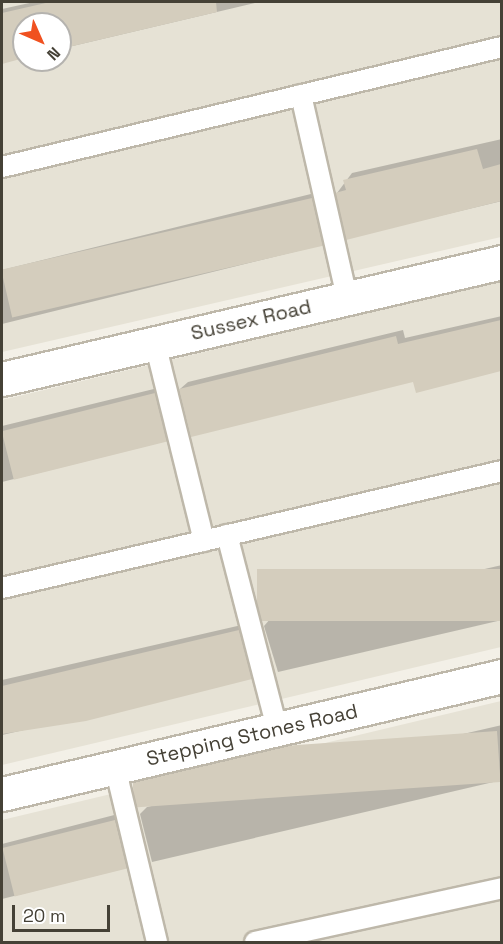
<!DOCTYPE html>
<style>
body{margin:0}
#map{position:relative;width:503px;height:944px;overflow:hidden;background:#f3f0e7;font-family:"Space Grotesk",sans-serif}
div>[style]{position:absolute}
.residential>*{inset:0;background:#e6e2d5}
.shadow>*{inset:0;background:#0003}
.building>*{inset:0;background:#d4cdbd;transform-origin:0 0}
.roads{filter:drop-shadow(2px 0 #beb8aa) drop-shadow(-2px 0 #beb8aa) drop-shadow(0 2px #beb8aa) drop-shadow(0 -2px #beb8aa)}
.service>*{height:20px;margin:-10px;padding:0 10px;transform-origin:10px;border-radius:10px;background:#fff}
.minor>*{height:33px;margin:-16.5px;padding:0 16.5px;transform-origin:16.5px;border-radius:16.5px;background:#fff}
span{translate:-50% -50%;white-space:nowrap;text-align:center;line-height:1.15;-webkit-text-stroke:5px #fff;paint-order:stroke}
.street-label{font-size:20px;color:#454136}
.frame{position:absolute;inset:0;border:3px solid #454136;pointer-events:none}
.north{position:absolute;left:12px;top:12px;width:60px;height:60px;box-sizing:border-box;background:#fff;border:2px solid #b5b3af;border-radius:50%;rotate:135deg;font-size:16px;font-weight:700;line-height:24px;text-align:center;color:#454136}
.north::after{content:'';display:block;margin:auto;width:21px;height:27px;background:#f05120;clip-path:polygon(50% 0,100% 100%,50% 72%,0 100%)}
.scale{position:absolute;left:12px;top:905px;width:98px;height:27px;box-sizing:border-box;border:3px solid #454136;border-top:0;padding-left:8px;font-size:18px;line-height:21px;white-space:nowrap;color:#454136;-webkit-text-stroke:4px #fff;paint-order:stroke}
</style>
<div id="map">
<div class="residential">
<i style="clip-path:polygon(evenodd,2px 2px,501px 2px,501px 237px,2px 352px,2px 2px,24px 24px,60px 24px,60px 60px,24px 60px,24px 24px)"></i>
<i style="clip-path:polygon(501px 281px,501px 647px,2px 765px,2px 400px)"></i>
<i style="clip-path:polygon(501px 701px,501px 942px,2px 942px,2px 820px)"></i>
</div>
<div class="shadow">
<i style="clip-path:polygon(34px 2px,259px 2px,60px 49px,60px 24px,24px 24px,24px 57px,2px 62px,2px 9px)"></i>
<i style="clip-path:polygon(502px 139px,502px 201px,347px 238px,337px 193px,352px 173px)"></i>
<i style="clip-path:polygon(319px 192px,329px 237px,322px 245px,2px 324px,2px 270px)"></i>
<i style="clip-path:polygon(502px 316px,502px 370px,417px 391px,414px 381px,180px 389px,188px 382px,403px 330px,405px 338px)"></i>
<i style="clip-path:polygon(162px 387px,174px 434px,166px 441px,2px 482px,2px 426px)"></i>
<i style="clip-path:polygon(502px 565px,502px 620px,278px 672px,264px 626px,271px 618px)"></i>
<i style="clip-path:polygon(246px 624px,258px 671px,251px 678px,2px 735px,2px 680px)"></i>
<i style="clip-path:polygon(502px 725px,502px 780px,152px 862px,140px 814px,147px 807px)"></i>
<i style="clip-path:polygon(122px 813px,134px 860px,126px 868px,2px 899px,2px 844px)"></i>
</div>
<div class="building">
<i style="clip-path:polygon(50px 2px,216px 2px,217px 12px,60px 49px,60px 24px,24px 24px,24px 58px,2px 64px,2px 13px)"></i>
<i style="clip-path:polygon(477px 149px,483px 169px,501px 164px,501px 201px,346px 240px,335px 193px,346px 190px,343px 180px)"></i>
<i style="left:312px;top:198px;width:49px;height:319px;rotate:77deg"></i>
<i style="clip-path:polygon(501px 320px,501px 371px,416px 393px,413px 382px,191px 437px,179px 389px,396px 336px,398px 344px)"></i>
<i style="left:155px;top:393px;width:50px;height:158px;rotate:76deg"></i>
<i style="left:501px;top:569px;width:52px;height:244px;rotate:90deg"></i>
<i style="clip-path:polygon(239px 630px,252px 679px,86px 721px,2px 734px,2px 686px)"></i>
<i style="left:497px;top:731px;width:51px;height:367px;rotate:86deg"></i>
<i style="left:115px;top:820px;width:50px;height:116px;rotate:76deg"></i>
</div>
<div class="roads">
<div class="service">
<i style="left:301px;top:95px;width:208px;rotate:77.2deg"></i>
<i style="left:2px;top:167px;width:514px;rotate:-13.5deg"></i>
<i style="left:155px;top:343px;width:204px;rotate:76.1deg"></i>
<i style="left:227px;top:535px;width:200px;rotate:75.5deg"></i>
<i style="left:2px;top:588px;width:514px;rotate:-13.17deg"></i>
<i style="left:115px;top:767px;width:180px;rotate:76.5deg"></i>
<i style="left:255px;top:942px;width:253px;rotate:-12.3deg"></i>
</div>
<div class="minor">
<i style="left:2px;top:379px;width:514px;rotate:-13.17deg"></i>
<i style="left:2px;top:794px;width:514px;rotate:-13.28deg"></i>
</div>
</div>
<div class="street-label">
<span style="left:251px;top:320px;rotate:-13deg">Sussex Road</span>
<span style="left:252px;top:735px;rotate:-13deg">Stepping Stones Road</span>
</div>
<div class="frame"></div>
<div class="north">N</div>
<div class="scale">20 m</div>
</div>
